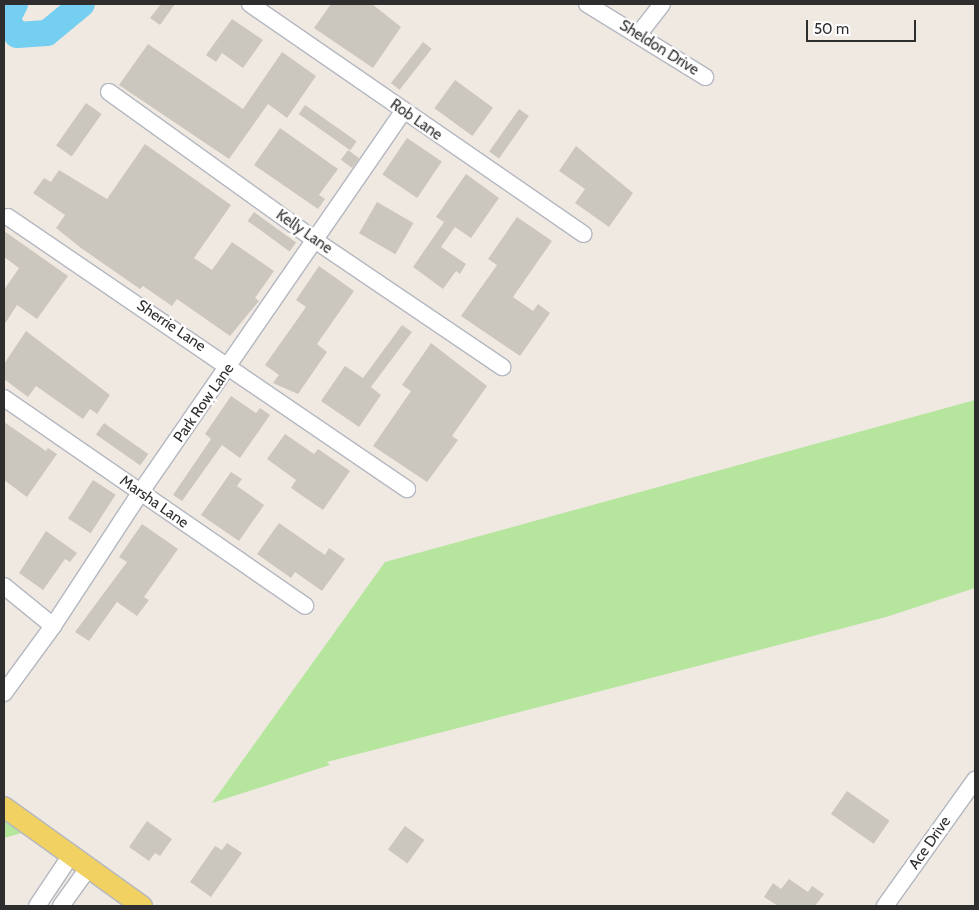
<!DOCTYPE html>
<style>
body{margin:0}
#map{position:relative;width:979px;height:910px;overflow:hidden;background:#efe9e1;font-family:Cabin,sans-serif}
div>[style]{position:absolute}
.green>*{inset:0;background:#b6e59e}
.river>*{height:26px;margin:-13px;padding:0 13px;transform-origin:13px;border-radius:13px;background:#75cff0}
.building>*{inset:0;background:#cbc7bf;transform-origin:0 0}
.roads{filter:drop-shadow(1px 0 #b4b7c1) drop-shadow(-1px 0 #b4b7c1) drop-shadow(0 1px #b4b7c1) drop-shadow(0 -1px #b4b7c1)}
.minor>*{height:16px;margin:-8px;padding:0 8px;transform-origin:8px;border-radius:8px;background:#fff}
.major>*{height:20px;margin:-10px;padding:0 10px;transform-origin:10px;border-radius:10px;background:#f2d163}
span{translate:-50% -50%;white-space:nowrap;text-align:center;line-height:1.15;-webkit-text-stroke:4.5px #fff;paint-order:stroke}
.street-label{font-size:15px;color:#2e2e2e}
.frame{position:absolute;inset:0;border:5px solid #2e2e2e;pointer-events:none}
.scale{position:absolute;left:806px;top:20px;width:110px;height:22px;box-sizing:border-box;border:2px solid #2e2e2e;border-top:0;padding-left:6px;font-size:15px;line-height:18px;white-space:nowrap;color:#2e2e2e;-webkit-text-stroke:4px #fff;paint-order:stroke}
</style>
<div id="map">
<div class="green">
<i style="clip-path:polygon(975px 400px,975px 588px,886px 617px,327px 762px,330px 765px,212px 803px,385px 562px)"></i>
<i style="clip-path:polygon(4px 818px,25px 832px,4px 838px)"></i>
</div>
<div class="river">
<i style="left:15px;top:4px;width:18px;rotate:117deg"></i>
<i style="left:7px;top:20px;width:18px;rotate:56deg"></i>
<i style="left:17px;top:35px;width:30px;rotate:-4deg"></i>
<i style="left:47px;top:33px;width:45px;rotate:-39.6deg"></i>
</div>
<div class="building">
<i style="clip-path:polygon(161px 4px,175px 4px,160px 25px,150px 18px)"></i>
<i style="clip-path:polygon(331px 4px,372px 4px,401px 27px,373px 68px,314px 28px)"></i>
<i style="clip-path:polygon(232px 19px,263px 40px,243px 68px,222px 53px,216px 62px,206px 55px)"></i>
<i style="left:423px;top:42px;width:11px;height:52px;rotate:38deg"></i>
<i style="clip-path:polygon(148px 44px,243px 109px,282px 52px,316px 76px,287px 118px,268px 104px,229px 159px,119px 85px)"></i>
<i style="left:455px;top:80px;width:47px;height:35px;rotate:36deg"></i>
<i style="left:86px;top:103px;width:19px;height:52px;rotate:35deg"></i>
<i style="left:305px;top:105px;width:63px;height:11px;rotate:35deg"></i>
<i style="left:519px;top:109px;width:12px;height:52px;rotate:35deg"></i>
<i style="clip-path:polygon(280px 128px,338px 169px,319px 195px,325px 199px,318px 209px,254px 165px)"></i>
<i style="left:407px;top:138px;width:42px;height:44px;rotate:34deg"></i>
<i style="clip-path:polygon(145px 144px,231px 205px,194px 258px,212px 270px,232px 242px,274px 271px,255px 298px,259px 301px,230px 336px,177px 299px,172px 306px,143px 286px,140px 289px,81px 248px,56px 228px,65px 215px,33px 193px,44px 178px,51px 182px,59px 170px,107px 199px)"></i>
<i style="clip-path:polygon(576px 146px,633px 193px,609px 227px,575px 203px,585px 189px,559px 171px)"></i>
<i style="left:348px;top:150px;width:14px;height:12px;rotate:36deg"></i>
<i style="clip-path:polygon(466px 174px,499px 198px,471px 238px,455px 227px,441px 247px,466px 264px,460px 274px,456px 271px,443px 289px,413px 267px,444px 222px,436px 217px)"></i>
<i style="left:377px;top:202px;width:42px;height:36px;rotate:30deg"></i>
<i style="left:254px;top:212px;width:52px;height:11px;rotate:36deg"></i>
<i style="clip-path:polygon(517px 217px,552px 241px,513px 297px,533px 311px,538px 304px,550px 313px,520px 356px,461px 316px,497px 265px,488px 259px)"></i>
<i style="clip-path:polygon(4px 231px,68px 276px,37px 319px,17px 305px,4px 325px,4px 290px,19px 268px,4px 257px)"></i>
<i style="clip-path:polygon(319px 266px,354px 291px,317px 344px,327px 352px,298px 394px,273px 383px,279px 375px,265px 365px,306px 307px,296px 300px)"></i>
<i style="clip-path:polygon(402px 325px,412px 332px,371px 387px,381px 395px,359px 427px,321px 401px,345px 366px,363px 378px)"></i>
<i style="clip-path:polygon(26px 331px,110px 395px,97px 414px,90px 409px,83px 419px,36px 386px,28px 397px,4px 379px,4px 364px)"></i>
<i style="clip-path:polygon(431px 343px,487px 386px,452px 436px,458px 440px,427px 482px,373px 446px,411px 391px,402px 385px)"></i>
<i style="clip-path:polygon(231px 396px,256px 413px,260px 408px,270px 415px,240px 458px,222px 445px,182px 501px,173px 495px,211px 439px,205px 434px)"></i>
<i style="clip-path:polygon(4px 422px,46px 451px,48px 448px,57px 454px,27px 497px,4px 480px)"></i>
<i style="left:104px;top:423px;width:54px;height:14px;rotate:35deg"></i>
<i style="clip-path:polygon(285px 434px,314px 454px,318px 449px,350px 471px,323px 510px,291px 488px,296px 480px,267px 459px)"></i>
<i style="clip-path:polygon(231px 472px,242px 479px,237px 486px,264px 505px,239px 541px,201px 515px)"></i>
<i style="left:93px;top:480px;width:27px;height:46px;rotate:33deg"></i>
<i style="clip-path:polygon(279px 523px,325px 555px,329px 548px,345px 559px,322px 591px,295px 572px,291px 578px,257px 554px)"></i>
<i style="clip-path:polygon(142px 524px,178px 549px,144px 597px,149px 600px,137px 616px,117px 602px,89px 641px,75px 632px,127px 562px,119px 557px)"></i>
<i style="clip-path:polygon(46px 531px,77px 553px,70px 562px,65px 559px,43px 590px,19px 573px)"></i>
<i style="left:847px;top:791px;width:52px;height:28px;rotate:35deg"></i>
<i style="clip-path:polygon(147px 821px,172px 839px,160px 856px,155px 853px,149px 861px,129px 847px)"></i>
<i style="left:405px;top:826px;width:24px;height:29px;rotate:36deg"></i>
<i style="clip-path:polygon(227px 843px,242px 853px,211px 897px,190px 882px,215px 846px,222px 850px)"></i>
<i style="clip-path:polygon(789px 879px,808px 892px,812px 886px,824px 894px,815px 906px,778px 906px,764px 897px,773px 883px,781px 889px)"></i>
</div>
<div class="roads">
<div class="minor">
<i style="left:250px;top:4px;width:405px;rotate:34.6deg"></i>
<i style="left:587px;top:4px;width:139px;rotate:31.7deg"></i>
<i style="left:638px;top:35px;width:39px;rotate:-52deg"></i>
<i style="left:109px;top:92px;width:255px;rotate:35.7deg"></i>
<i style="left:316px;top:241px;width:225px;rotate:34.1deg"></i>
<i style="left:8px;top:217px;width:483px;rotate:34.3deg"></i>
<i style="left:4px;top:398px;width:366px;rotate:34.6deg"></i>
<i style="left:4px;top:586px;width:63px;rotate:39.2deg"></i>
<i style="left:4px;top:693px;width:83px;rotate:-53.8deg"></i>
<i style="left:53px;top:626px;width:159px;rotate:-56.8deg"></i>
<i style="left:140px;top:493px;width:463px;rotate:-55.4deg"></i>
<i style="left:37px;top:906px;width:61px;rotate:-56.3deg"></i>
<i style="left:61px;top:906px;width:48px;rotate:-54.3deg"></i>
<i style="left:885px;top:906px;width:155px;rotate:-54.5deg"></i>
</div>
<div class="major">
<i style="left:4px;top:807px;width:170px;rotate:35.7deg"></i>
</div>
</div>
<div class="street-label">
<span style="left:659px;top:48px;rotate:32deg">Sheldon Drive</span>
<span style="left:416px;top:120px;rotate:35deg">Rob Lane</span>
<span style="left:304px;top:232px;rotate:35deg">Kelly Lane</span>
<span style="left:171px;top:326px;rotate:34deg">Sherrie Lane</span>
<span style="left:204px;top:403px;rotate:-55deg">Park Row Lane</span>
<span style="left:154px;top:502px;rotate:35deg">Marsha Lane</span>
<span style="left:930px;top:843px;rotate:-55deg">Ace Drive</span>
</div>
<div class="frame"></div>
<div class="scale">50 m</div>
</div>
